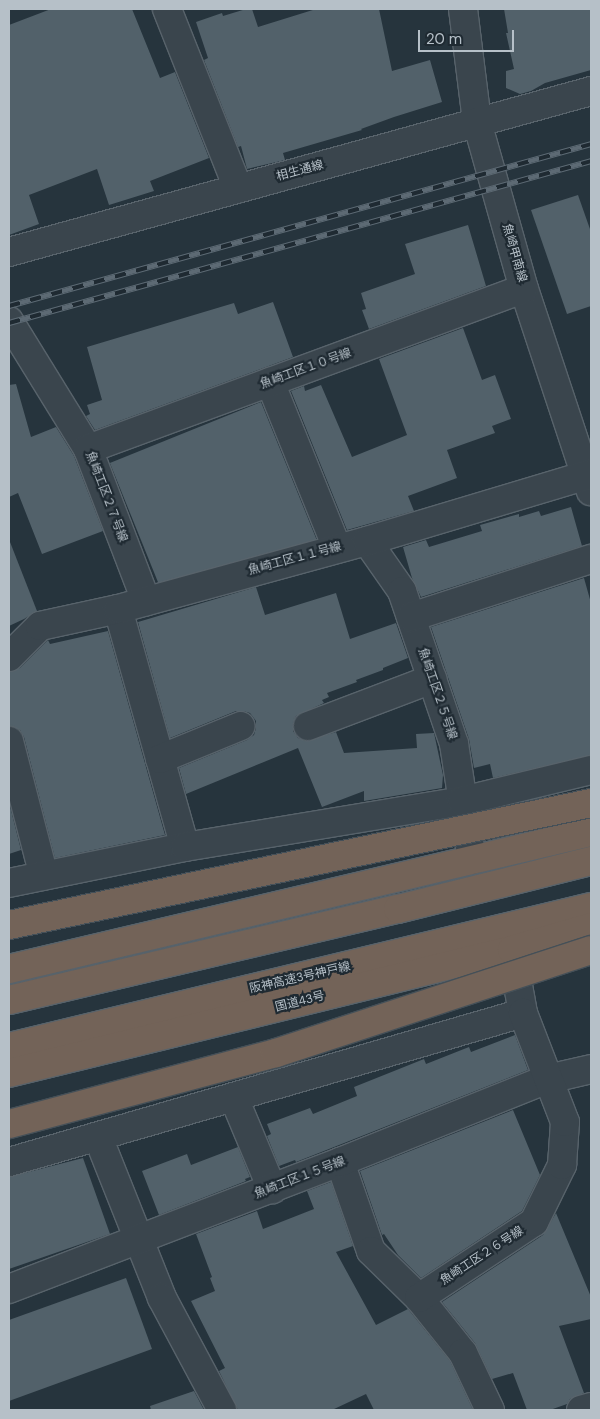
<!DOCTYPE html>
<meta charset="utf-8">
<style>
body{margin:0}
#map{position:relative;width:600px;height:1419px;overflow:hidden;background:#26343d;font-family:"DM Sans","Noto Sans JP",sans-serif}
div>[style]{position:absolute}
.building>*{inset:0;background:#52616a;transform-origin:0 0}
.roads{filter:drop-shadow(1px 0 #58636b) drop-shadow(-1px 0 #58636b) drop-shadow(0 1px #58636b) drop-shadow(0 -1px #58636b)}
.minor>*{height:28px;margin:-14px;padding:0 14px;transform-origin:14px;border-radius:14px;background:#3a454d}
.highway>*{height:28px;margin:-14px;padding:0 14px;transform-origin:14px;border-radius:14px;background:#736358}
.rail>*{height:5.5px;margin-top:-2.75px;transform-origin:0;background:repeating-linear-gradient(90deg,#1f2a32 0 11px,#5d6a74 0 22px);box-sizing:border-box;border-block:1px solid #5d6a74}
.bridges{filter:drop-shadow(1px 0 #455058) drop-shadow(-1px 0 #455058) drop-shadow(0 1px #455058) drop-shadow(0 -1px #455058)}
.highway-bridge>*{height:28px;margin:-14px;padding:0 14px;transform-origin:14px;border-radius:14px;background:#736358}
span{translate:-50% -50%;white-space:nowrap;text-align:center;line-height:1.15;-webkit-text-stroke:4.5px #1f2a32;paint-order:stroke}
.street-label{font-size:12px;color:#b6c0c8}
.frame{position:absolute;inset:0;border:10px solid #b6c0c8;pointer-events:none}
.scale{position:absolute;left:418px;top:30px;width:96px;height:22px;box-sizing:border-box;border:2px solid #b6c0c8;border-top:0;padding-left:6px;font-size:15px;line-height:18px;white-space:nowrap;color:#b6c0c8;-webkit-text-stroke:4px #1f2a32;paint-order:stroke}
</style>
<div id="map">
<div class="building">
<i style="clip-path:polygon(51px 9px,132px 9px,160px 78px,175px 72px,209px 158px,150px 181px,154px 191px,109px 205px,97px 169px,29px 195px,39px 224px,9px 235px,9px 25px)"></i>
<i style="clip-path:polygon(246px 9px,252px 9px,258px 27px,316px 9px,379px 9px,392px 71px,430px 60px,442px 102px,394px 117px,361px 129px,362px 130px,283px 153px,285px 160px,247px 169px,241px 146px,238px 147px,204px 60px,208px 58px,196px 22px,222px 13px,223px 16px)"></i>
<i style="clip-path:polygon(504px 9px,591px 9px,591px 70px,545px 83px,531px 91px,520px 94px,506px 88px,506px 71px,514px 69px,506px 33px,508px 33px)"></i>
<i style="clip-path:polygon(578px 195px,591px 232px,591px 306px,567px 314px,531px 210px)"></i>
<i style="clip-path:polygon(468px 225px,486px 286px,369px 329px,362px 310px,366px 309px,361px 293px,415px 274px,405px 244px)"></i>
<i style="clip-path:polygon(273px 302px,293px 357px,95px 430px,86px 416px,90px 414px,87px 405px,102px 400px,87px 347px,234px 303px,238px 314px)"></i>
<i style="clip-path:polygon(463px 328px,482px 380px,495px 375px,511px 419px,492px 426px,495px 433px,447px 450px,457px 478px,408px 496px,414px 511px,347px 530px,291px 391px,304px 386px,305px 391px,321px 385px,352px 457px,407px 435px,379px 359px)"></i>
<i style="clip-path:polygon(16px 384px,31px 437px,56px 427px,74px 456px,103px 531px,42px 554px,18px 493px,9px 497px,9px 385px)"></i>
<i style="left:261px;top:402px;width:148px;height:163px;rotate:68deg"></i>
<i style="clip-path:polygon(571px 507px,582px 546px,421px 597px,412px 578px,403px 547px,426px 540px,429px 547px,482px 531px,480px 525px,519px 514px,519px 517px,539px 511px,541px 516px)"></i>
<i style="clip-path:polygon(10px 542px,37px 611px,24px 619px,9px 626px)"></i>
<i style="clip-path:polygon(584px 578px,591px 603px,591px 755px,493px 778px,490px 764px,474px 768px,469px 739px,431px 627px)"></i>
<i style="clip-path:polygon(256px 587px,265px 615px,336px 593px,350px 639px,396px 623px,408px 658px,383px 668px,383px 670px,356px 680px,357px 682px,327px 693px,329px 697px,322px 700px,324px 703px,296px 716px,293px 723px,293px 731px,298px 738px,306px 741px,336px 732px,344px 753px,417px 748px,416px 734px,434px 733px,443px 775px,442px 788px,364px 801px,364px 791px,322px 807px,298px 748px,186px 794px,179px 768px,247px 740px,254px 735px,256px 728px,256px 721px,250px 713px,243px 711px,236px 711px,170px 738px,138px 622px)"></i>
<i style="clip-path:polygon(108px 631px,165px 835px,55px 858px,24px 737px,20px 730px,9px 726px,9px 672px,20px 668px,48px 640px,50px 644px)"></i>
<i style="clip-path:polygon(9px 802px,21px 850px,9px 854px)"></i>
<i style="clip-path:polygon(515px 1035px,528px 1070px,334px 1147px,296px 1162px,295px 1160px,279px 1166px,267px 1136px,271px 1134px,267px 1124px,310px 1108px,313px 1114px,357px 1096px,354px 1087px,424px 1059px,426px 1064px,469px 1047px,471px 1052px)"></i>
<i style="clip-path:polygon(513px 1110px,540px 1175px,522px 1211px,421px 1278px,398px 1255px,384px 1234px,382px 1235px,360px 1171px)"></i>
<i style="clip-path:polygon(238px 1147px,250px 1177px,245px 1179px,246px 1181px,159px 1215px,142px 1171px,187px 1154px,191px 1165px)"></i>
<i style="clip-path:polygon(83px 1158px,110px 1234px,9px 1269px,9px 1177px)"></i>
<i style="clip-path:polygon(331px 1182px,353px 1246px,336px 1252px,376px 1325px,408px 1309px,450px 1361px,473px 1410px,374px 1410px,366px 1394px,332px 1410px,238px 1410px,219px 1371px,225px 1368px,191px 1301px,215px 1291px,210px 1278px,212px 1277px,196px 1234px,257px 1211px,263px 1229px,314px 1209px,307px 1191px)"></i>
<i style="clip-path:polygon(556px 1213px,591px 1297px,591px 1319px,559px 1326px,584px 1393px,570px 1399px,567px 1404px,550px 1410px,527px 1410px,513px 1373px,492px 1379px,475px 1343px,442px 1302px,543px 1235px)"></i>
<i style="clip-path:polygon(126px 1278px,152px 1349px,9px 1401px,9px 1320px)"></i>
<i style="clip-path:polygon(194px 1391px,204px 1410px,151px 1410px,150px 1406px)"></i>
</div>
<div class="roads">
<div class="minor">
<i style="left:167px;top:9px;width:193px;rotate:68.4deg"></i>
<i style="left:463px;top:9px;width:114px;rotate:82.9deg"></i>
<i style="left:477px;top:122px;width:173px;rotate:74.3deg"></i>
<i style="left:524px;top:289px;width:213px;rotate:71.7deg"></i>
<i style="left:9px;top:252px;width:604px;rotate:-15.46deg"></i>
<i style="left:9px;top:321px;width:150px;rotate:58.3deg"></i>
<i style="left:88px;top:449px;width:163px;rotate:69.1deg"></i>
<i style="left:270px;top:382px;width:179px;rotate:68deg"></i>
<i style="left:88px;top:449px;width:464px;rotate:-20.2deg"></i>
<i style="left:367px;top:541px;width:61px;rotate:55deg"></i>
<i style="left:402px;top:591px;width:162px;rotate:71.2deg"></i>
<i style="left:454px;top:744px;width:117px;rotate:81.2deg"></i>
<i style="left:118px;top:609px;width:247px;rotate:74.3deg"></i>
<i style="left:411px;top:617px;width:189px;rotate:-17.9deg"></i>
<i style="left:9px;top:657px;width:44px;rotate:-45deg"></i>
<i style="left:40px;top:626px;width:80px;rotate:-12.3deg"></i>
<i style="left:118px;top:609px;width:258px;rotate:-15.3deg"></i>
<i style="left:367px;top:541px;width:234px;rotate:-16.7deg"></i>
<i style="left:308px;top:726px;width:133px;rotate:-20.8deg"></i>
<i style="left:9px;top:741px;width:139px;rotate:75.5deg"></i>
<i style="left:160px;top:759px;width:87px;rotate:-22.2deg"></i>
<i style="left:9px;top:883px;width:180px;rotate:-11.6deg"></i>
<i style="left:185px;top:847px;width:281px;rotate:-9.4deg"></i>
<i style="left:462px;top:801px;width:133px;rotate:-13.5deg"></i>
<i style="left:234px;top:1098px;width:99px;rotate:67.3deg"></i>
<i style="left:98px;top:1137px;width:173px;rotate:68.3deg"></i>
<i style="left:162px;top:1298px;width:127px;rotate:61.8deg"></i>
<i style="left:9px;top:1162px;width:535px;rotate:-16.17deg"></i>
<i style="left:523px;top:1013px;width:62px;rotate:-100.2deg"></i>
<i style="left:340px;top:1162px;width:94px;rotate:70.8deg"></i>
<i style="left:371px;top:1251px;width:67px;rotate:44.4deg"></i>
<i style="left:419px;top:1298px;width:70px;rotate:51.3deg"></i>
<i style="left:463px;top:1353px;width:63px;rotate:64.7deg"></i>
<i style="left:9px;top:1289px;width:355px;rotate:-21deg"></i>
<i style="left:340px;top:1162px;width:224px;rotate:-21.8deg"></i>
<i style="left:548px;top:1079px;width:44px;rotate:-13.1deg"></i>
<i style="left:419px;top:1298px;width:138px;rotate:-33.5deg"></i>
<i style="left:534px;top:1222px;width:64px;rotate:-63.8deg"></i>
<i style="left:562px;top:1165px;width:43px;rotate:-86deg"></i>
<i style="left:565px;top:1122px;width:117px;rotate:-111.1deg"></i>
<i style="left:581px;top:1410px;width:10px;rotate:-17deg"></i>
</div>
<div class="highway">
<i style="left:9px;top:969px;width:598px;rotate:-13.25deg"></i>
<i style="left:9px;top:1000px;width:400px;rotate:-13.2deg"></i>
<i style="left:398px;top:909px;width:199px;rotate:-14deg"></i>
<i style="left:9px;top:1047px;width:599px;rotate:-13.53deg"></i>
<i style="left:9px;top:1073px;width:518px;rotate:-13.74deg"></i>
<i style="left:512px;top:950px;width:82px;rotate:-16.2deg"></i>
</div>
</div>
<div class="rail">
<i style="left:9px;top:306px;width:604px;rotate:-15.55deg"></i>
<i style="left:9px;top:323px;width:604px;rotate:-15.55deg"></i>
</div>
<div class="bridges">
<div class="highway-bridge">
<i style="left:9px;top:925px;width:595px;rotate:-11.84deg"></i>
<i style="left:9px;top:1124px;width:276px;rotate:-14.9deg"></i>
<i style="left:276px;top:1053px;width:331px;rotate:-18.1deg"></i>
</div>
</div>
<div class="street-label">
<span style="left:300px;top:171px;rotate:-15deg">相生通線</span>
<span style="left:514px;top:253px;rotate:74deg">魚崎甲南線</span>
<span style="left:306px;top:369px;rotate:-20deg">魚崎工区１０号線</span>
<span style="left:106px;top:497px;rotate:69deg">魚崎工区２７号線</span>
<span style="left:295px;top:559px;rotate:-15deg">魚崎工区１１号線</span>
<span style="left:437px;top:694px;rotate:71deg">魚崎工区２５号線</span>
<span style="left:300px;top:978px;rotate:-13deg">阪神高速3号神戸線</span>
<span style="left:300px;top:1002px;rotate:-14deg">国道43号</span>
<span style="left:300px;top:1178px;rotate:-21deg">魚崎工区１５号線</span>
<span style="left:482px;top:1256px;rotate:-33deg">魚崎工区２６号線</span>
</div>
<div class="frame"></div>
<div class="scale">20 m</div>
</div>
